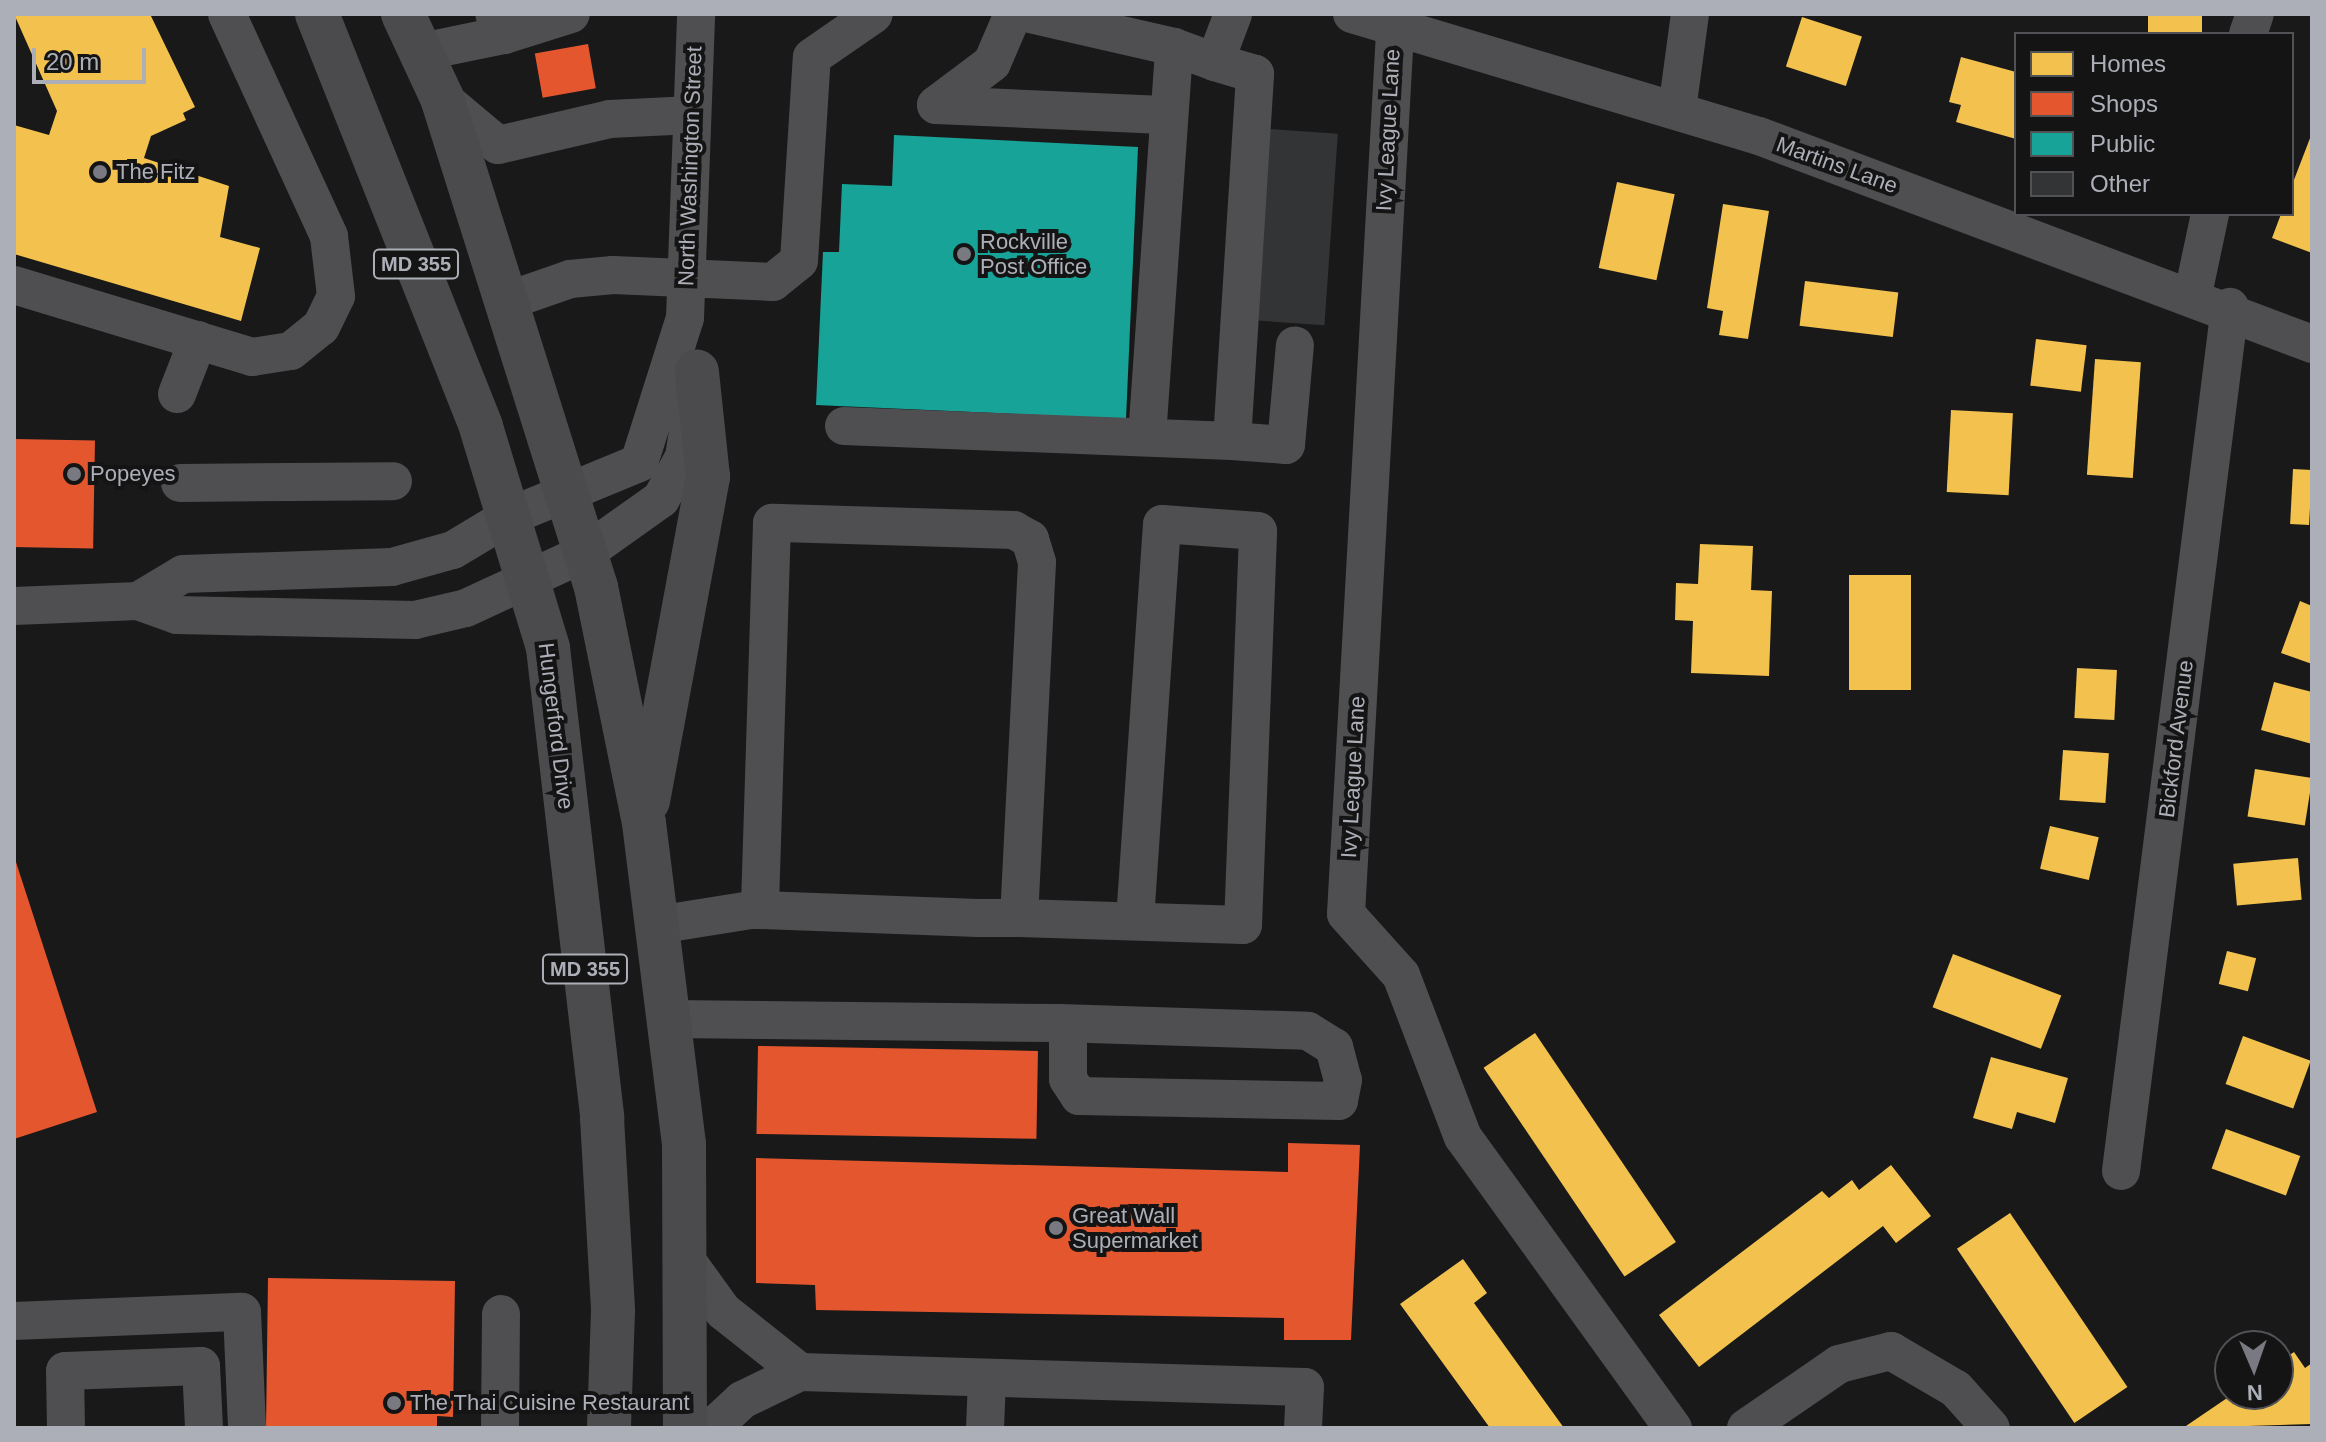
<!DOCTYPE html>
<style>
body{margin:0}
#map{position:relative;width:2326px;height:1442px;overflow:hidden;background:#19191a;font-family:Helvetica,sans-serif}
div>[style]{position:absolute}
.homes>*{inset:0;background:#f2c14e;transform-origin:0 0}
.shops>*{inset:0;background:#e4572e;transform-origin:0 0}
.public>*{inset:0;background:#17a398}
.building>*{inset:0;background:#333435;transform-origin:0 0}
.minor>*{height:38px;margin:-19px;padding:0 19px;transform-origin:19px;border-radius:19px;background:#4f4f52}
.major>*{height:44px;margin:-22px;padding:0 22px;transform-origin:22px;border-radius:22px;background:#4b4b4e}
.dots>*{width:22px;height:22px;translate:-50% -50%;box-sizing:border-box;border:4px solid #141415;border-radius:50%}
span{translate:-50% -50%;white-space:nowrap;text-align:center;line-height:1.15;-webkit-text-stroke:8px #141415;paint-order:stroke}
.shield-label span{padding:2px 6px;background:#141415;border:2px solid;border-radius:6px;-webkit-text-stroke-width:0}
.shield-label{font-size:20px;color:#adafb8;font-weight:700}
.street-label{font-size:22px;color:#adafb8}
.poi-label{font-size:22px;color:#adafb8}
.left{translate:0 -50%;text-align:left}
.frame{position:absolute;inset:0;border:16px solid #adafb8;pointer-events:none}
.legend{position:absolute;left:2014px;top:32px;width:280px;height:184px;box-sizing:border-box;background:#141415;border:2px solid #515256;margin:0;padding:10px 14px;list-style:none;font-size:24px;color:#adafb8}
.legend li{display:flex;align-items:center;gap:16px;height:40px}
.legend b{width:40px;border:2px solid #515256}
.north{position:absolute;left:2214px;top:1330px;width:80px;height:80px;box-sizing:border-box;background:#141415;border:2px solid #515256;border-radius:50%;rotate:178deg;font-size:22px;font-weight:700;line-height:32px;text-align:center;color:#adafb8}
.north::after{content:'';display:block;margin:auto;width:28px;height:36px;background:#797a81;clip-path:polygon(50% 0,100% 100%,50% 72%,0 100%)}
.scale{position:absolute;left:32px;top:48px;width:114px;height:36px;box-sizing:border-box;border:4px solid #adafb8;border-top:0;padding-left:10px;font-size:24px;line-height:28px;white-space:nowrap;color:#adafb8;-webkit-text-stroke:6px #141415;paint-order:stroke}
</style>
<div id="map">
<div class="homes">
<i style="clip-path:polygon(14px 14px,150px 14px,195px 107px,183px 113px,186px 120px,151px 136px,144px 158px,229px 186px,220px 237px,260px 248px,241px 321px,14px 254px,14px 125px,49px 135px,57px 111px)"></i>
<i style="left:2148px;top:14px;width:54px;height:20px"></i>
<i style="left:1802px;top:17px;width:63px;height:52px;rotate:18deg"></i>
<i style="clip-path:polygon(1961px 57px,2016px 72px,2016px 139px,1956px 122px,1961px 105px,1949px 102px)"></i>
<i style="clip-path:polygon(2312px 133px,2312px 253px,2272px 238px,2281px 214px,2292px 214px,2292px 185px)"></i>
<i style="left:1617px;top:182px;width:59px;height:88px;rotate:12deg"></i>
<i style="clip-path:polygon(1723px 204px,1769px 211px,1748px 339px,1719px 335px,1723px 311px,1707px 308px)"></i>
<i style="left:1805px;top:281px;width:94px;height:45px;rotate:7deg"></i>
<i style="left:2036px;top:339px;width:51px;height:47px;rotate:7deg"></i>
<i style="left:2095px;top:359px;width:46px;height:116px;rotate:4deg"></i>
<i style="left:1951px;top:410px;width:62px;height:82px;rotate:3deg"></i>
<i style="left:2293px;top:469px;width:19px;height:55px;rotate:3deg"></i>
<i style="clip-path:polygon(1700px 544px,1753px 546px,1751px 590px,1772px 591px,1769px 676px,1691px 673px,1693px 621px,1675px 620px,1676px 583px,1698px 584px)"></i>
<i style="left:1849px;top:575px;width:62px;height:115px"></i>
<i style="clip-path:polygon(2300px 601px,2312px 606px,2312px 664px,2281px 653px)"></i>
<i style="left:2077px;top:668px;width:40px;height:50px;rotate:3deg"></i>
<i style="clip-path:polygon(2274px 682px,2312px 692px,2312px 744px,2261px 730px)"></i>
<i style="left:2063px;top:750px;width:46px;height:50px;rotate:4deg"></i>
<i style="left:2255px;top:769px;width:58px;height:48px;rotate:9deg"></i>
<i style="left:2050px;top:826px;width:50px;height:44px;rotate:13deg"></i>
<i style="left:2298px;top:858px;width:42px;height:65px;rotate:85deg"></i>
<i style="left:2227px;top:951px;width:30px;height:34px;rotate:14deg"></i>
<i style="left:1953px;top:954px;width:116px;height:57px;rotate:21deg"></i>
<i style="left:1535px;top:1033px;width:252px;height:62px;rotate:56deg"></i>
<i style="left:2243px;top:1036px;width:72px;height:51px;rotate:20deg"></i>
<i style="clip-path:polygon(1991px 1057px,2068px 1078px,2055px 1123px,2017px 1112px,2012px 1129px,1973px 1118px)"></i>
<i style="left:2226px;top:1129px;width:79px;height:42px;rotate:20deg"></i>
<i style="clip-path:polygon(1891px 1165px,1931px 1216px,1896px 1243px,1883px 1226px,1699px 1367px,1659px 1315px,1822px 1191px,1829px 1198px,1852px 1180px,1859px 1190px)"></i>
<i style="left:2010px;top:1213px;width:210px;height:64px;rotate:56deg"></i>
<i style="clip-path:polygon(1463px 1259px,1487px 1293px,1474px 1303px,1564px 1428px,1490px 1428px,1400px 1304px)"></i>
<i style="clip-path:polygon(2294px 1352px,2305px 1368px,2312px 1363px,2312px 1424px,2183px 1428px,2233px 1394px,2278px 1394px,2278px 1363px)"></i>
</div>
<div class="shops">
<i style="left:588px;top:44px;width:45px;height:54px;rotate:80deg"></i>
<i style="left:14px;top:439px;width:81px;height:108px;rotate:1deg"></i>
<i style="clip-path:polygon(15px 859px,97px 1112px,14px 1139px,14px 860px)"></i>
<i style="left:758px;top:1046px;width:280px;height:88px;rotate:1deg"></i>
<i style="clip-path:polygon(1288px 1143px,1360px 1145px,1351px 1340px,1284px 1340px,1284px 1318px,816px 1310px,815px 1285px,756px 1283px,756px 1158px,1288px 1172px)"></i>
<i style="clip-path:polygon(268px 1278px,455px 1281px,453px 1417px,437px 1416px,437px 1428px,266px 1428px)"></i>
</div>
<div class="public">
<i style="clip-path:polygon(894px 135px,1138px 147px,1126px 419px,816px 405px,823px 252px,839px 252px,842px 184px,892px 186px)"></i>
</div>
<div class="building">
<i style="left:1270px;top:129px;width:68px;height:192px;rotate:4deg"></i>
</div>
<div class="minor">
<i style="left:1013px;top:14px;width:53px;rotate:113.2deg"></i>
<i style="left:992px;top:63px;width:70px;rotate:143.1deg"></i>
<i style="left:936px;top:105px;width:233px;rotate:2.5deg"></i>
<i style="left:1030px;top:14px;width:148px;rotate:12.9deg"></i>
<i style="left:1352px;top:14px;width:425px;rotate:16.7deg"></i>
<i style="left:1759px;top:136px;width:591px;rotate:20.61deg"></i>
<i style="left:1396px;top:14px;width:901px;rotate:93.18deg"></i>
<i style="left:1346px;top:914px;width:82px;rotate:48deg"></i>
<i style="left:1401px;top:975px;width:173px;rotate:69.1deg"></i>
<i style="left:1463px;top:1137px;width:359px;rotate:54.2deg"></i>
<i style="left:2248px;top:34px;width:21px;rotate:-71deg"></i>
<i style="left:504px;top:35px;width:70px;rotate:-17.4deg"></i>
<i style="left:421px;top:52px;width:85px;rotate:-11.6deg"></i>
<i style="left:504px;top:35px;width:23px;rotate:-115deg"></i>
<i style="left:442px;top:98px;width:73px;rotate:40deg"></i>
<i style="left:498px;top:145px;width:115px;rotate:-13.1deg"></i>
<i style="left:610px;top:119px;width:82px;rotate:-2.8deg"></i>
<i style="left:1677px;top:110px;width:97px;rotate:-82.3deg"></i>
<i style="left:14px;top:285px;width:249px;rotate:16.8deg"></i>
<i style="left:252px;top:357px;width:39px;rotate:-9deg"></i>
<i style="left:291px;top:351px;width:38px;rotate:-39deg"></i>
<i style="left:321px;top:327px;width:34px;rotate:-64deg"></i>
<i style="left:336px;top:296px;width:60px;rotate:-96.7deg"></i>
<i style="left:329px;top:236px;width:244px;rotate:-114.7deg"></i>
<i style="left:2193px;top:294px;width:82px;rotate:-78deg"></i>
<i style="left:507px;top:301px;width:67px;rotate:-19.2deg"></i>
<i style="left:570px;top:279px;width:43px;rotate:-5.3deg"></i>
<i style="left:613px;top:275px;width:160px;rotate:2.5deg"></i>
<i style="left:773px;top:282px;width:33px;rotate:-39deg"></i>
<i style="left:799px;top:261px;width:204px;rotate:-86.4deg"></i>
<i style="left:812px;top:57px;width:75px;rotate:-34.7deg"></i>
<i style="left:177px;top:394px;width:58px;rotate:-68.7deg"></i>
<i style="left:844px;top:426px;width:388px;rotate:2.2deg"></i>
<i style="left:1232px;top:441px;width:368px;rotate:-86.4deg"></i>
<i style="left:1255px;top:74px;width:42px;rotate:-163.3deg"></i>
<i style="left:1215px;top:62px;width:51px;rotate:-69.4deg"></i>
<i style="left:1147px;top:437px;width:391px;rotate:-86deg"></i>
<i style="left:1174px;top:47px;width:44px;rotate:20.1deg"></i>
<i style="left:1232px;top:441px;width:54px;rotate:4.2deg"></i>
<i style="left:1286px;top:445px;width:100px;rotate:-84.9deg"></i>
<i style="left:180px;top:483px;width:213px;rotate:-0.5deg"></i>
<i style="left:138px;top:601px;width:52px;rotate:-31deg"></i>
<i style="left:183px;top:574px;width:209px;rotate:-1.9deg"></i>
<i style="left:392px;top:567px;width:63px;rotate:-15.6deg"></i>
<i style="left:453px;top:550px;width:64px;rotate:-31deg"></i>
<i style="left:508px;top:517px;width:142px;rotate:-22.4deg"></i>
<i style="left:639px;top:463px;width:152px;rotate:-72.4deg"></i>
<i style="left:685px;top:318px;width:304px;rotate:-87.9deg"></i>
<i style="left:14px;top:606px;width:124px;rotate:-2.3deg"></i>
<i style="left:138px;top:601px;width:41px;rotate:19.7deg"></i>
<i style="left:177px;top:615px;width:238px;rotate:1.2deg"></i>
<i style="left:415px;top:620px;width:52px;rotate:-13.2deg"></i>
<i style="left:466px;top:608px;width:131px;rotate:-24.8deg"></i>
<i style="left:585px;top:553px;width:93px;rotate:-35.4deg"></i>
<i style="left:661px;top:499px;width:48px;rotate:-61.3deg"></i>
<i style="left:684px;top:457px;width:51px;rotate:-80.9deg"></i>
<i style="left:1019px;top:918px;width:224px;rotate:1.8deg"></i>
<i style="left:1243px;top:925px;width:394px;rotate:-87.8deg"></i>
<i style="left:1258px;top:531px;width:96px;rotate:-175.8deg"></i>
<i style="left:1162px;top:524px;width:397px;rotate:93.9deg"></i>
<i style="left:657px;top:925px;width:95px;rotate:-9.1deg"></i>
<i style="left:751px;top:910px;width:9px"></i>
<i style="left:760px;top:910px;width:218px;rotate:2.1deg"></i>
<i style="left:978px;top:918px;width:41px"></i>
<i style="left:1019px;top:918px;width:356px;rotate:-87.1deg"></i>
<i style="left:1037px;top:562px;width:24px;rotate:-107deg"></i>
<i style="left:1030px;top:539px;width:18px;rotate:-151deg"></i>
<i style="left:1014px;top:530px;width:242px;rotate:-178.3deg"></i>
<i style="left:772px;top:523px;width:387px;rotate:91.8deg"></i>
<i style="left:669px;top:1019px;width:390px;rotate:0.6deg"></i>
<i style="left:1059px;top:1023px;width:249px;rotate:1.8deg"></i>
<i style="left:1308px;top:1031px;width:31px;rotate:32deg"></i>
<i style="left:1334px;top:1047px;width:34px;rotate:75deg"></i>
<i style="left:1343px;top:1080px;width:21px;rotate:101deg"></i>
<i style="left:1339px;top:1101px;width:260px;rotate:-178.9deg"></i>
<i style="left:1079px;top:1096px;width:20px;rotate:-123deg"></i>
<i style="left:1068px;top:1079px;width:55px;rotate:-90deg"></i>
<i style="left:2121px;top:1171px;width:871px;rotate:-82.81deg"></i>
<i style="left:687px;top:1261px;width:62px;rotate:54.2deg"></i>
<i style="left:723px;top:1311px;width:98px;rotate:38.4deg"></i>
<i style="left:14px;top:1321px;width:228px;rotate:-2.3deg"></i>
<i style="left:242px;top:1312px;width:116px;rotate:87.5deg"></i>
<i style="left:66px;top:1428px;width:57px;rotate:-91deg"></i>
<i style="left:65px;top:1371px;width:136px;rotate:-2.1deg"></i>
<i style="left:201px;top:1366px;width:62px;rotate:87.2deg"></i>
<i style="left:500px;top:1428px;width:114px;rotate:-89.5deg"></i>
<i style="left:712px;top:1428px;width:41px;rotate:-43deg"></i>
<i style="left:742px;top:1400px;width:64px;rotate:-25.8deg"></i>
<i style="left:800px;top:1372px;width:505px;rotate:1.7deg"></i>
<i style="left:1305px;top:1387px;width:41px;rotate:92.8deg"></i>
<i style="left:985px;top:1428px;width:48px;rotate:-87.6deg"></i>
<i style="left:1746px;top:1428px;width:113px;rotate:-34.5deg"></i>
<i style="left:1839px;top:1364px;width:54px;rotate:-14deg"></i>
<i style="left:1891px;top:1351px;width:75px;rotate:30.3deg"></i>
<i style="left:1956px;top:1389px;width:52px;rotate:48.1deg"></i>
</div>
<div class="major">
<i style="left:317px;top:14px;width:444px;rotate:68.3deg"></i>
<i style="left:481px;top:427px;width:231px;rotate:73.1deg"></i>
<i style="left:548px;top:648px;width:473px;rotate:83.4deg"></i>
<i style="left:602px;top:1118px;width:193px;rotate:86.7deg"></i>
<i style="left:613px;top:1311px;width:117px;rotate:92deg"></i>
<i style="left:403px;top:14px;width:93px;rotate:65.1deg"></i>
<i style="left:442px;top:98px;width:513px;rotate:72.52deg"></i>
<i style="left:596px;top:587px;width:241px;rotate:78.5deg"></i>
<i style="left:644px;top:823px;width:323px;rotate:82.9deg"></i>
<i style="left:684px;top:1144px;width:284px;rotate:89.8deg"></i>
<i style="left:648px;top:801px;width:330px;rotate:-79.5deg"></i>
<i style="left:708px;top:477px;width:106px;rotate:-96deg"></i>
</div>
<div class="dots">
<i style="left:100px;top:172px;background:#797a81"></i>
<i style="left:964px;top:254px;background:#797a81"></i>
<i style="left:74px;top:474px;background:#797a81"></i>
<i style="left:1056px;top:1228px;background:#797a81"></i>
<i style="left:394px;top:1403px;background:#797a81"></i>
</div>
<div class="shield-label">
<span style="left:416px;top:264px">MD 355</span>
<span style="left:585px;top:969px">MD 355</span>
</div>
<div class="street-label">
<span style="left:1388px;top:130px;rotate:-87deg">Ivy League Lane</span>
<span style="left:1837px;top:165px;rotate:20deg">Martins Lane</span>
<span style="left:690px;top:166px;rotate:-88deg">North Washington Street</span>
<span style="left:556px;top:726px;rotate:83deg">Hungerford Drive</span>
<span style="left:2176px;top:739px;rotate:-83deg">Bickford Avenue</span>
<span style="left:1353px;top:777px;rotate:-87deg">Ivy League Lane</span>
</div>
<div class="poi-label">
<span class="left" style="left:116px;top:172px">The Fitz</span>
<span class="left" style="left:980px;top:254px">Rockville<br>Post Office</span>
<span class="left" style="left:90px;top:474px">Popeyes</span>
<span class="left" style="left:1072px;top:1228px">Great Wall<br>Supermarket</span>
<span class="left" style="left:410px;top:1403px">The Thai Cuisine Restaurant</span>
</div>
<div class="frame"></div>
<ul class="legend">
<li><b style="height:22px;background:#f2c14e"></b>Homes</li>
<li><b style="height:22px;background:#e4572e"></b>Shops</li>
<li><b style="height:22px;background:#17a398"></b>Public</li>
<li><b style="height:22px;background:#333435"></b>Other</li>
</ul>
<div class="north">N</div>
<div class="scale">20 m</div>
</div>
